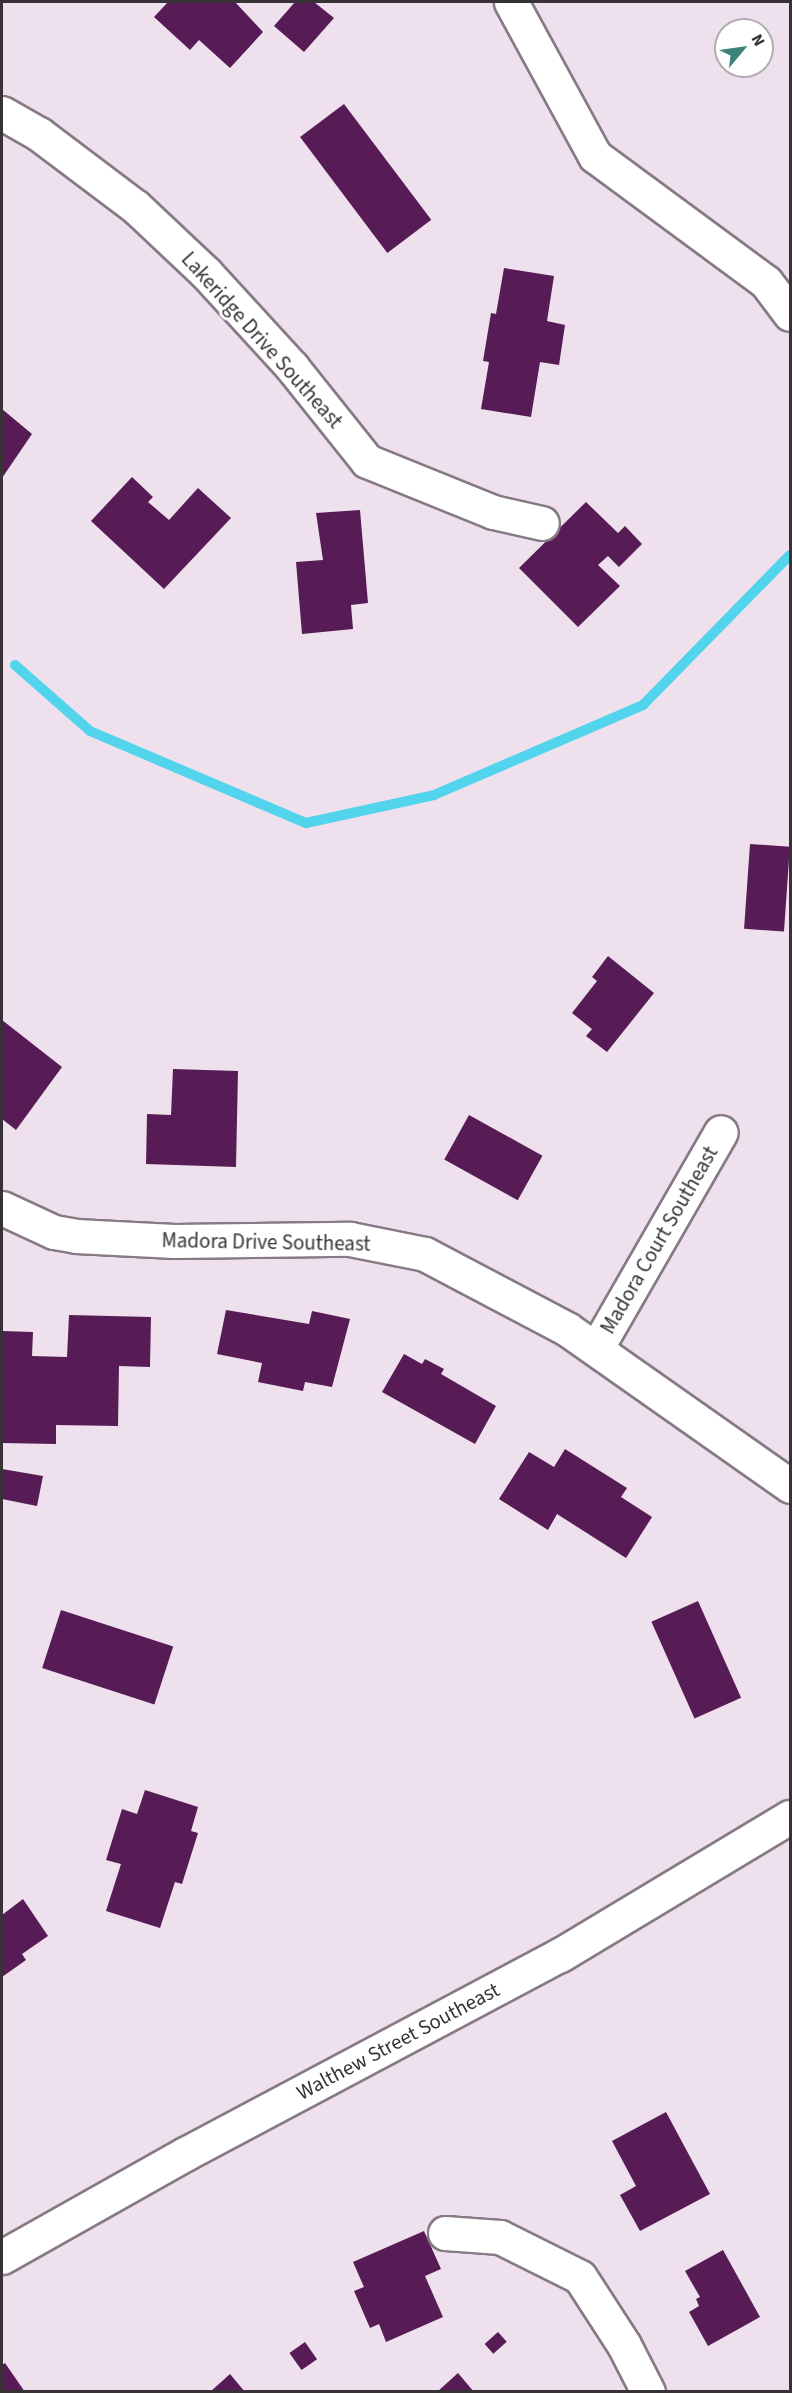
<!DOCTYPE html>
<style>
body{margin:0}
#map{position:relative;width:792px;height:2393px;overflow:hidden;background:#eee0ed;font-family:"Source Sans 3",sans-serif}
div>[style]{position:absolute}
.stream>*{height:10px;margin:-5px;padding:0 5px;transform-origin:5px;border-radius:5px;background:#51d4ec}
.building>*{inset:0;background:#571b55;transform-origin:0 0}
.roads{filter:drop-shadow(2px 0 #867a85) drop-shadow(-2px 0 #867a85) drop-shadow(0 2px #867a85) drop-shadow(0 -2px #867a85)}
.street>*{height:33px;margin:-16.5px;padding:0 16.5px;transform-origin:16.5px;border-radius:16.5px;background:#fff}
.secondary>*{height:33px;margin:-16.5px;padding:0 16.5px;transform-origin:16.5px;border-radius:16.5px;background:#fff}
span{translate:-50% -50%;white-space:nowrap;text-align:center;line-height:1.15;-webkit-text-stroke:6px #fff;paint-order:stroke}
.street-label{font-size:21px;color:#383237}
.frame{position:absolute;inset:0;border:3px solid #383237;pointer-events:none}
.north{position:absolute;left:714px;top:18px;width:60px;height:60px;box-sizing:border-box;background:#fff;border:2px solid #afadaf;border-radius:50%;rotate:61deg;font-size:16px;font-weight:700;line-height:24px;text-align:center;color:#383237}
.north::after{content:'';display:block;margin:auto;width:21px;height:27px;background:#3e837a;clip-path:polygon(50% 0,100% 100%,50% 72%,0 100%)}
</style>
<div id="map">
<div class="stream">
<i style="left:15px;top:665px;width:100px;rotate:41.3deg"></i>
<i style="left:90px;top:731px;width:235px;rotate:23.1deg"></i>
<i style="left:306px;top:823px;width:131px;rotate:-12.3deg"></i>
<i style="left:434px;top:795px;width:228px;rotate:-23.3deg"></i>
<i style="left:643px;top:705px;width:210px;rotate:-45.6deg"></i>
</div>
<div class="building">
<i style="clip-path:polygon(168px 2px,235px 2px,263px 32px,230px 68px,199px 40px,190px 50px,154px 17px)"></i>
<i style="clip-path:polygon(295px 2px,314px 2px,334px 18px,304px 52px,274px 26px)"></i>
<i style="left:344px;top:104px;width:145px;height:55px;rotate:53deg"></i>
<i style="clip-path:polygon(504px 268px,554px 276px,547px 321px,565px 325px,559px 365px,540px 362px,531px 417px,481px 409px,489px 362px,483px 361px,491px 313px,496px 314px)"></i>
<i style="clip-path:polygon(2px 409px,32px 434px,2px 478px)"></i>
<i style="clip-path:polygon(132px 477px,153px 497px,148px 502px,169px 520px,198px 488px,231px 518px,164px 589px,91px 521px)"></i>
<i style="clip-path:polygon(586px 502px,618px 533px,625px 526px,642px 544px,619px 567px,608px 556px,598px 565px,620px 586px,578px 627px,519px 568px)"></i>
<i style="clip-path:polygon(360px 510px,368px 603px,351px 605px,353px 629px,302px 634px,296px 562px,323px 560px,316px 513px)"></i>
<i style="left:750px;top:844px;width:40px;height:85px;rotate:4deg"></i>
<i style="clip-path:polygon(608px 956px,654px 993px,607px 1052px,586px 1036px,592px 1029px,572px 1013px,597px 981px,592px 977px)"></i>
<i style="clip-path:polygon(2px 1020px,62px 1067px,16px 1130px,2px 1119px)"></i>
<i style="clip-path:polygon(173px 1069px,238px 1071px,236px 1167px,146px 1164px,147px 1114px,171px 1115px)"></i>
<i style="left:469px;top:1115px;width:84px;height:51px;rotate:29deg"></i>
<i style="clip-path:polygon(226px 1310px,309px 1324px,312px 1311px,350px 1319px,332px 1387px,305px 1382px,303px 1391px,258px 1382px,262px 1363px,217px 1354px)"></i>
<i style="clip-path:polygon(69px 1315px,151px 1317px,150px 1367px,119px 1366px,118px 1426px,56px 1425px,56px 1444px,2px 1443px,2px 1331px,33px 1332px,32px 1356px,67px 1357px)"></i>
<i style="clip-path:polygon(404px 1354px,422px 1364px,425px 1359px,444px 1369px,441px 1374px,496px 1406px,475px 1444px,382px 1392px)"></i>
<i style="clip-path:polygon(565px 1449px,627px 1488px,621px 1497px,652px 1517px,626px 1558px,557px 1514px,548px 1530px,499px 1499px,529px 1452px,554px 1467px)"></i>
<i style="clip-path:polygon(2px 1469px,43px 1476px,37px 1506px,2px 1499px)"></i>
<i style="left:698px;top:1601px;width:106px;height:51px;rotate:66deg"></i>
<i style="left:61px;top:1610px;width:118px;height:61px;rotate:18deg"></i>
<i style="clip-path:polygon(145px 1790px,198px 1807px,191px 1831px,198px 1833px,182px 1884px,175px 1882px,160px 1928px,106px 1911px,121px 1864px,106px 1860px,122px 1809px,137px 1814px)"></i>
<i style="clip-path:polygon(23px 1899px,48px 1936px,22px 1954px,26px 1960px,2px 1977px,2px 1915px)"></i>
<i style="clip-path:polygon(666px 2112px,710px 2194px,640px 2231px,620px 2195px,636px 2186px,612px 2141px)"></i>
<i style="clip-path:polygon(424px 2231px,441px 2269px,425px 2276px,443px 2317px,386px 2342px,379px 2324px,370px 2328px,354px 2291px,364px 2287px,353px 2262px)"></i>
<i style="clip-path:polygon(723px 2250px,760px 2317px,708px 2346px,689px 2312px,699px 2306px,696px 2299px,700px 2297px,685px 2271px)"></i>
<i style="left:498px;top:2332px;width:13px;height:18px;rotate:48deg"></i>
<i style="left:305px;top:2342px;width:21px;height:19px;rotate:55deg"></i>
<i style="clip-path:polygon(5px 2363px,25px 2392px,2px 2392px,2px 2365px)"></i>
<i style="clip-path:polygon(458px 2373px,474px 2392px,437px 2392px)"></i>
<i style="clip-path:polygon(230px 2374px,245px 2392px,210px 2392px)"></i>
</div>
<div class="roads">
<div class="street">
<i style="left:511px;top:2px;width:175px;rotate:61.4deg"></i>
<i style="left:595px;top:156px;width:212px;rotate:36.4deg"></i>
<i style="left:766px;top:282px;width:40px;rotate:53deg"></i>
<i style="left:2px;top:113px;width:43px;rotate:29.6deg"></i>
<i style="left:39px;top:134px;width:121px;rotate:37deg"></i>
<i style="left:136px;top:207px;width:96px;rotate:43.3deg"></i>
<i style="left:206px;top:273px;width:127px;rotate:47.5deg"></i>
<i style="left:292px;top:367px;width:120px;rotate:51.4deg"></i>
<i style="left:367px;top:461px;width:136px;rotate:22deg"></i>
<i style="left:493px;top:512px;width:50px;rotate:12.7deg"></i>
<i style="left:2px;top:1208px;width:57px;rotate:24.8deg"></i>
<i style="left:54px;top:1232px;width:22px;rotate:10deg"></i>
<i style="left:76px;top:1236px;width:98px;rotate:2.9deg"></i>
<i style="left:174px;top:1241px;width:176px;rotate:-0.7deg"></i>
<i style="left:350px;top:1239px;width:76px;rotate:11.3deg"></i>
<i style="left:425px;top:1254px;width:161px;rotate:27.8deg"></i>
<i style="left:567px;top:1329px;width:273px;rotate:35.1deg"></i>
<i style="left:596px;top:1349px;width:250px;rotate:-60.1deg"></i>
<i style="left:445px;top:2233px;width:55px;rotate:4.2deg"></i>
<i style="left:500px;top:2237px;width:89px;rotate:26.6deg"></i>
<i style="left:580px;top:2277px;width:81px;rotate:57.1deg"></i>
<i style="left:624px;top:2345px;width:53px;rotate:62.9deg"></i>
</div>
<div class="secondary">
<i style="left:2px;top:2257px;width:210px;rotate:-29.4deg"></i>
<i style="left:185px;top:2154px;width:425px;rotate:-28deg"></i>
<i style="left:560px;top:1955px;width:268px;rotate:-31deg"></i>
</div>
</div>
<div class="street-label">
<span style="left:262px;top:340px;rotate:48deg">Lakeridge Drive Southeast</span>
<span style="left:659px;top:1240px;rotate:-60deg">Madora Court Southeast</span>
<span style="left:266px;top:1242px;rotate:1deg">Madora Drive Southeast</span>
<span style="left:398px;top:2041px;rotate:-28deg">Walthew Street Southeast</span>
</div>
<div class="frame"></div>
<div class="north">N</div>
</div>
